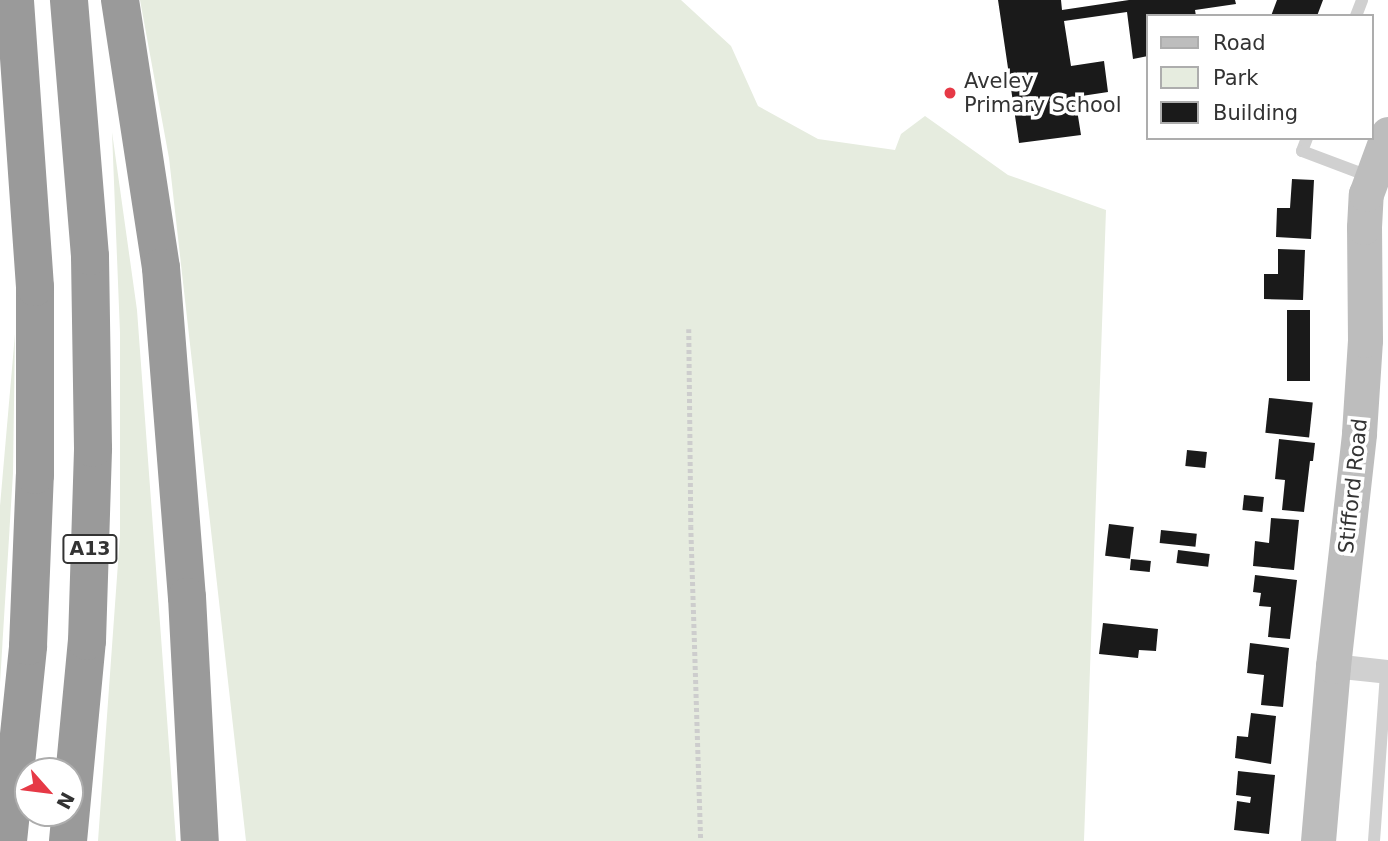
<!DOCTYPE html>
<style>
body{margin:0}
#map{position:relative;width:1388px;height:841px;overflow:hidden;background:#fff;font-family:"DejaVu Sans",sans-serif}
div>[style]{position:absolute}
.green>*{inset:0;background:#e6ecdf}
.building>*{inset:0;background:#1a1a1a;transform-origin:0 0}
.path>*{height:4.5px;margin-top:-2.25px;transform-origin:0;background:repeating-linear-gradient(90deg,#cdcdcd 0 3.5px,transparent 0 7px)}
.lane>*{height:12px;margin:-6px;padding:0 6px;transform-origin:6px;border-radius:6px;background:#d0d0d0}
.street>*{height:24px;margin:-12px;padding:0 12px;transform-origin:12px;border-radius:12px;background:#d0d0d0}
.secondary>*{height:35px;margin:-17.5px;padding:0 17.5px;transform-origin:17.5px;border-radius:17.5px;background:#bdbdbd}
.highway>*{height:38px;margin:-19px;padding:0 19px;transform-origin:19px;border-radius:19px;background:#9a9a9a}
.dots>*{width:19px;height:19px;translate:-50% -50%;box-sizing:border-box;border:4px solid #fff;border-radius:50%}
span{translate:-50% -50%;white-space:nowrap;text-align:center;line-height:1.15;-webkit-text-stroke:7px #fff;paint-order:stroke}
.shield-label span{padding:2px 5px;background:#fff;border:2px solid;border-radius:5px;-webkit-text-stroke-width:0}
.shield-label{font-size:19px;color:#333;font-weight:700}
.poi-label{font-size:21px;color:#333}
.left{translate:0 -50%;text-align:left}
.street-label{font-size:21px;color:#333}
.legend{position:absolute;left:1146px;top:14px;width:228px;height:126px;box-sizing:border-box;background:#fff;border:2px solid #adadad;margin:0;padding:9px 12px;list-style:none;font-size:21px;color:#333}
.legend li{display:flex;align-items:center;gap:14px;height:35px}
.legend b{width:35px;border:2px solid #adadad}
.north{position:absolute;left:14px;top:757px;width:70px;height:70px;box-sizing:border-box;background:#fff;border:2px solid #adadad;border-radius:50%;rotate:118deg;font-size:19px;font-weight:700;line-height:28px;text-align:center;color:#333}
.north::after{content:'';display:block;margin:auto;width:24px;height:32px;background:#e63946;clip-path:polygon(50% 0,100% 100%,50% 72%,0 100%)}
</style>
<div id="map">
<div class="green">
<i style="clip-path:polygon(140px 0,681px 0,731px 46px,758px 106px,818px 139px,895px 150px,901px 134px,925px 116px,1008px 175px,1106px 210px,1084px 841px,246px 841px,169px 158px)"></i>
<i style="clip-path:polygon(112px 132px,137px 310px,176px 841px,98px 841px,120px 535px,120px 333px)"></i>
<i style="clip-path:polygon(15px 334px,13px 473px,0 683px,0 506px)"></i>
</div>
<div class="building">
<i style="clip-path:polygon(998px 0,1061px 0,1062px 10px,1129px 0,1235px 0,1236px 4px,1195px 10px,1196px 16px,1148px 16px,1148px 56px,1133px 59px,1127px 12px,1064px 21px,1071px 66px,1104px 61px,1108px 92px,1075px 97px,1081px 135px,1019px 143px)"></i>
<i style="clip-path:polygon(1277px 0,1323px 0,1317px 16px,1271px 16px)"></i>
<i style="clip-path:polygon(1292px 179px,1314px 180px,1311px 239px,1276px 237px,1277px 208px,1290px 208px)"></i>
<i style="clip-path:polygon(1278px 249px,1305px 250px,1303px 300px,1264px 299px,1264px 274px,1278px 274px)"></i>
<i style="left:1287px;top:310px;width:23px;height:71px"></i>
<i style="left:1269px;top:398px;width:44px;height:35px;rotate:6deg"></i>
<i style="clip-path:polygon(1279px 439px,1315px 443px,1313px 461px,1310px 461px,1304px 512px,1282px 510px,1285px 480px,1275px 479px)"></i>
<i style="left:1187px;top:450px;width:20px;height:16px;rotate:6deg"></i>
<i style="left:1244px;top:495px;width:20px;height:15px;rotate:6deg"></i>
<i style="clip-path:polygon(1271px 518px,1299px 520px,1294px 570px,1253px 566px,1255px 541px,1269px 543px)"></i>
<i style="left:1109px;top:524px;width:25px;height:32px;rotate:7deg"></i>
<i style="left:1161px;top:530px;width:36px;height:13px;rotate:6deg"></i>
<i style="left:1178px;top:550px;width:32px;height:13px;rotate:7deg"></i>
<i style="left:1131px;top:559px;width:20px;height:11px;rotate:6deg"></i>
<i style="clip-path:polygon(1255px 575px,1297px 580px,1290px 639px,1268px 637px,1271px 607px,1259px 606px,1261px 593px,1253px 592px)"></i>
<i style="clip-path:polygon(1103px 623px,1158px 629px,1156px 651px,1139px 650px,1138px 658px,1099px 654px)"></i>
<i style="clip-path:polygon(1250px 643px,1289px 648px,1283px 707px,1261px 705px,1264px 675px,1247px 673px)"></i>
<i style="clip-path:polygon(1251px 713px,1276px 716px,1271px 764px,1235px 758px,1237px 736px,1248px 737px)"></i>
<i style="clip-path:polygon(1238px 771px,1275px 775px,1269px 834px,1234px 830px,1237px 801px,1250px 803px,1251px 797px,1236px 795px)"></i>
</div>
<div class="path">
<i style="left:689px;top:329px;width:197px;rotate:89.4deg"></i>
<i style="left:691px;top:526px;width:315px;rotate:88.2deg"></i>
</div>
<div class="lane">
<i style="left:1356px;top:16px;width:17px;rotate:-69deg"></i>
<i style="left:1307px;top:138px;width:14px;rotate:111deg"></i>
<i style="left:1302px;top:151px;width:74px;rotate:20.6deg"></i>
<i style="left:1374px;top:841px;width:169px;rotate:-85.9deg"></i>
</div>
<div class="street">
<i style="left:1333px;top:666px;width:55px;rotate:6.2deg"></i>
</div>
<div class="secondary">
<i style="left:1318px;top:841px;width:176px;rotate:-85.1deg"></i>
<i style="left:1333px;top:666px;width:234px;rotate:-83.6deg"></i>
<i style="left:1359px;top:433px;width:93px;rotate:-86.3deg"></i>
<i style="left:1365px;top:340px;width:113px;rotate:-90.5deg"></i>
<i style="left:1364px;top:227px;width:33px;rotate:-87deg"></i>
<i style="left:1366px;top:194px;width:64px;rotate:-69.9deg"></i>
</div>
<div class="highway">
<i style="left:120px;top:0;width:271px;rotate:81.3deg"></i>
<i style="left:161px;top:268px;width:330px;rotate:85.5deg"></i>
<i style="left:187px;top:597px;width:244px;rotate:87deg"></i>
<i style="left:8px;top:841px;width:196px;rotate:-84.1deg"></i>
<i style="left:28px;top:646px;width:171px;rotate:-87.7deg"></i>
<i style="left:35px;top:475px;width:188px;rotate:-90deg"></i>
<i style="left:35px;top:287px;width:288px;rotate:-94deg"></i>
<i style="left:68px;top:841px;width:201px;rotate:-84.6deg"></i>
<i style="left:87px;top:641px;width:193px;rotate:-88.2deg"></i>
<i style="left:93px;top:448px;width:192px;rotate:-90.9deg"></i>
<i style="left:90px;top:256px;width:257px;rotate:-94.7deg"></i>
</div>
<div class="dots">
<i style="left:950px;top:93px;background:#e63946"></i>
</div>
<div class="shield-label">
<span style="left:90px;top:549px">A13</span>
</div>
<div class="poi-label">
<span class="left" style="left:964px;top:93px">Aveley<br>Primary School</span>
</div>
<div class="street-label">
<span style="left:1353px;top:486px;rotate:-84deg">Stifford Road</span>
</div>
<ul class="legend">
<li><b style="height:9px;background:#bdbdbd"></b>Road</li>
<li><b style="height:19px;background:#e6ecdf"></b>Park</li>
<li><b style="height:19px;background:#1a1a1a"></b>Building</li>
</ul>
<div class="north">N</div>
</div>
